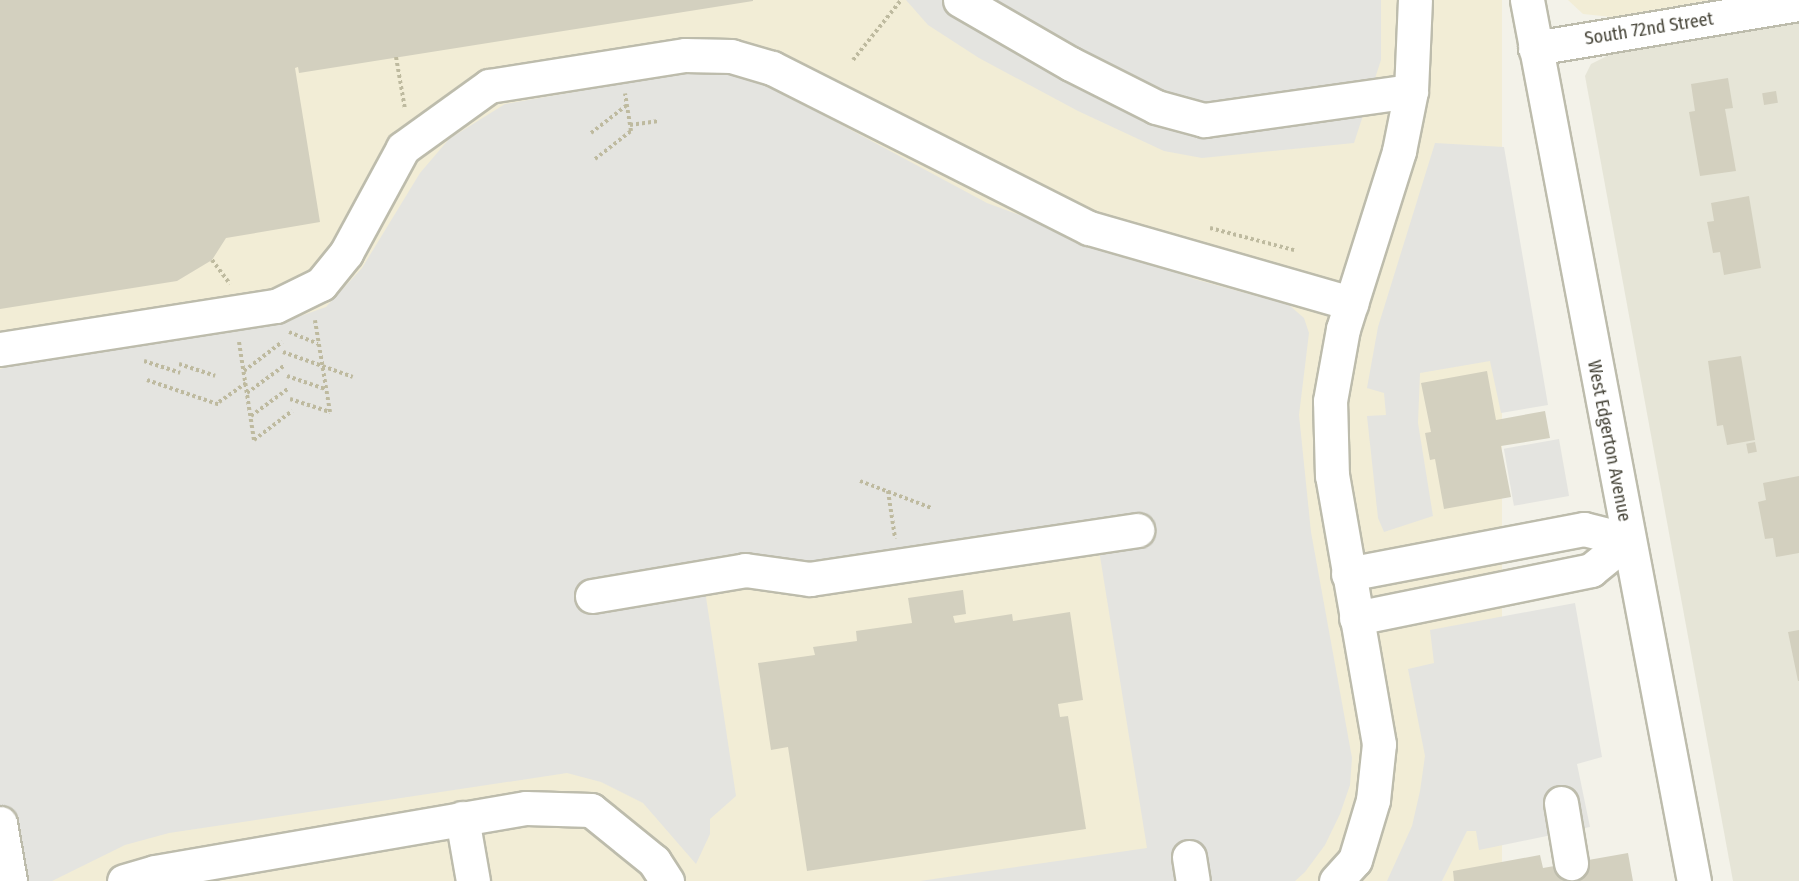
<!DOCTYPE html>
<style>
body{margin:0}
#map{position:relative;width:1799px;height:881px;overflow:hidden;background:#f3f2e9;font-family:"Fira Sans Condensed",sans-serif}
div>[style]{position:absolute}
.residential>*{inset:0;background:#e6e5d7}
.commercial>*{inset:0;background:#f2edd6;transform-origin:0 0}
.parking>*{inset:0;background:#e4e4e0;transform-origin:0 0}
.building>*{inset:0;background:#d3d0bf;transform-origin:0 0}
.path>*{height:4px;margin-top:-2px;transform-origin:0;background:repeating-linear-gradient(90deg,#beba9f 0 3px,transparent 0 6px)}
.roads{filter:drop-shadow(2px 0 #bdbcac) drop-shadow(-2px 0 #bdbcac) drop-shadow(0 2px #bdbcac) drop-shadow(0 -2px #bdbcac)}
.minor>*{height:33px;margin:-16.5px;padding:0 16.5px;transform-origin:16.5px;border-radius:16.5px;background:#fff}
span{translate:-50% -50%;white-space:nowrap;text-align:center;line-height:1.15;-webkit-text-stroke:4.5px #fff;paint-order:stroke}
.street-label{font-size:18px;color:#464438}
</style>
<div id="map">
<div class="residential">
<i style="clip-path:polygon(1799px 18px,1799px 881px,1733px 881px,1585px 76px,1591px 64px,1623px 48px)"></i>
</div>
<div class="commercial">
<i style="left:0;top:0;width:1502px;height:881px"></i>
<i style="clip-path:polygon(1568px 0,1711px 0,1612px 17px,1583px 14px)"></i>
</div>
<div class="parking">
<i style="clip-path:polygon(906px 0,1381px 0,1381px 60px,1354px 143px,1202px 158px,1164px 151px,1078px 111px,979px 58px,928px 25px)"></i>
<i style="clip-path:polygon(700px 70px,754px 78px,987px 203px,1194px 279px,1289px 305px,1304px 318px,1309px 333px,1299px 415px,1311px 532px,1352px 758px,1350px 785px,1340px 814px,1325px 845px,1305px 872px,1295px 881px,920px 881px,1147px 848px,1094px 519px,817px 562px,701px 564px,736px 796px,710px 819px,710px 834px,696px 864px,643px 803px,601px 782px,567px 773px,169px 833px,125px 845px,52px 881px,0 881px,0 369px,50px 355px,173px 340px,295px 318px,326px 307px,362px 268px,420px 173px,449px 139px,505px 104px)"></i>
<i style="clip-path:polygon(1435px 143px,1504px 147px,1548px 405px,1501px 413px,1490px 361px,1420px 373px,1418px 423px,1433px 516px,1384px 532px,1378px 518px,1367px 416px,1386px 415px,1384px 393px,1367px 388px,1378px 327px)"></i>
<i style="left:1559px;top:439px;width:58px;height:56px;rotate:80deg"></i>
<i style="clip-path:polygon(1575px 603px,1602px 757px,1577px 764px,1590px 827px,1479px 850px,1476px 831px,1467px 831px,1442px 881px,1387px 881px,1412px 826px,1420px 791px,1425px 756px,1408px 669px,1434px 663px,1430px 630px)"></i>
</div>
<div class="building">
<i style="clip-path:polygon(0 0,753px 0,753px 1px,299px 73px,298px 67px,295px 68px,320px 222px,226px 238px,212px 260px,177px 281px,0 309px)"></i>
<i style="clip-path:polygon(1728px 78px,1733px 108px,1725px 109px,1736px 171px,1700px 176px,1689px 112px,1695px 111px,1691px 84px)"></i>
<i style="left:1776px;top:91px;width:12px;height:14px;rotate:81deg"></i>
<i style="clip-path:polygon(1749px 196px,1761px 268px,1724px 275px,1720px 252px,1713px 253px,1707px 222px,1714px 221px,1711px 203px)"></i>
<i style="clip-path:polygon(1741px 356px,1755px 440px,1727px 445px,1723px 425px,1717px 426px,1708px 361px)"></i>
<i style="clip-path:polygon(1487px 371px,1496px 420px,1545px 411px,1550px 438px,1501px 446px,1511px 497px,1444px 509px,1435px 459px,1430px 460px,1425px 433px,1431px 432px,1421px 383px)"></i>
<i style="left:1755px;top:442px;width:10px;height:9px;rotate:79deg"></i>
<i style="clip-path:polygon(1799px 476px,1799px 553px,1776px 557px,1773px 538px,1765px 539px,1758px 502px,1766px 500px,1763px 483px)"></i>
<i style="clip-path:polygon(963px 590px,966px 614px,953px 616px,955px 623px,1012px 614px,1013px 621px,1070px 612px,1083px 700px,1058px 704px,1060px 717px,1068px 716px,1086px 829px,807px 871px,788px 747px,771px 750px,758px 663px,815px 655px,813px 647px,857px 641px,856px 631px,912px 623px,908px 598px)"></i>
<i style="clip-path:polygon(1799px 630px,1799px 681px,1798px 681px,1788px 632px)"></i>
<i style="clip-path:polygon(1628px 853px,1633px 881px,1454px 881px,1453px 871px,1540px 855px,1543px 868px)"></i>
</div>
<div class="path">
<i style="left:396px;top:57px;width:53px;rotate:80.2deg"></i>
<i style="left:853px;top:60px;width:77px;rotate:-51.3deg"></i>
<i style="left:630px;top:125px;width:29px;rotate:-8deg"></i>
<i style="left:591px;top:133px;width:46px;rotate:-37.9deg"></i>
<i style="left:595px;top:159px;width:46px;rotate:-37.9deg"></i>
<i style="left:631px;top:131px;width:38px;rotate:-99deg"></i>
<i style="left:1210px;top:228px;width:87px;rotate:14.7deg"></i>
<i style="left:212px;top:260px;width:30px;rotate:53deg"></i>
<i style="left:289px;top:332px;width:31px;rotate:22deg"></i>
<i style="left:239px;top:342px;width:99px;rotate:81.3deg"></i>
<i style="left:254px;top:440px;width:48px;rotate:-37.3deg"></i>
<i style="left:283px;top:352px;width:74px;rotate:19.7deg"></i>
<i style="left:144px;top:361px;width:38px;rotate:18deg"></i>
<i style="left:179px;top:364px;width:38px;rotate:18deg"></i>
<i style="left:244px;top:371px;width:48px;rotate:-37.3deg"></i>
<i style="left:287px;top:376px;width:40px;rotate:18.9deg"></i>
<i style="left:147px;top:380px;width:77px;rotate:18.9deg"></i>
<i style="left:247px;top:393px;width:47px;rotate:-36.4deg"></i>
<i style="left:290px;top:399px;width:42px;rotate:18deg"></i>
<i style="left:330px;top:412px;width:93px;rotate:-99.3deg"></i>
<i style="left:219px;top:402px;width:33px;rotate:-35deg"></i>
<i style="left:251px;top:416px;width:47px;rotate:-36.4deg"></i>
<i style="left:860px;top:481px;width:76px;rotate:20.8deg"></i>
<i style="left:888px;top:491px;width:48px;rotate:81.5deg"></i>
</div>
<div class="roads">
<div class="minor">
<i style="left:960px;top:0;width:128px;rotate:30deg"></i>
<i style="left:1071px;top:64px;width:95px;rotate:26.8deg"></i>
<i style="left:1156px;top:107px;width:50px;rotate:15.2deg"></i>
<i style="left:1204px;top:120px;width:209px;rotate:-8deg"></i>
<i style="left:1527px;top:0;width:897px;rotate:79.27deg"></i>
<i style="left:1535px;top:48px;width:268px;rotate:-9.5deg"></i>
<i style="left:0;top:349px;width:279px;rotate:-8.9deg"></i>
<i style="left:276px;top:306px;width:50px;rotate:-26.1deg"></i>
<i style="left:321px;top:284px;width:40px;rotate:-51deg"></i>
<i style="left:346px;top:253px;width:119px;rotate:-61.5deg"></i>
<i style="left:403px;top:148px;width:106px;rotate:-35.8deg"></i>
<i style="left:489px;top:86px;width:198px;rotate:-9deg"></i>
<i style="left:685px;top:55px;width:46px;rotate:1.2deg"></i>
<i style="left:731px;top:56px;width:43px;rotate:16.3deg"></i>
<i style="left:772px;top:68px;width:355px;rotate:26.8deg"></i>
<i style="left:1089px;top:228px;width:273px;rotate:16deg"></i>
<i style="left:1348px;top:574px;width:240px;rotate:-10.8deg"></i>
<i style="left:1584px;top:529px;width:45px;rotate:14deg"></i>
<i style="left:592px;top:596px;width:155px;rotate:-9.6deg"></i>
<i style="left:745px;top:570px;width:66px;rotate:7.9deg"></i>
<i style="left:810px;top:579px;width:331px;rotate:-8.5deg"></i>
<i style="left:1356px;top:618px;width:240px;rotate:-11.5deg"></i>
<i style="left:1591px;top:570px;width:48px;rotate:-39deg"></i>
<i style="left:1561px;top:803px;width:61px;rotate:80.5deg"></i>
<i style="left:462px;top:818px;width:64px;rotate:80.1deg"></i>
<i style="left:0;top:823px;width:59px;rotate:80.2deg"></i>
<i style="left:1189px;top:857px;width:24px;rotate:81deg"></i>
<i style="left:124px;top:881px;width:32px;rotate:-16deg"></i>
<i style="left:155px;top:872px;width:376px;rotate:-9.8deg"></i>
<i style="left:526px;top:808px;width:65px;rotate:1.8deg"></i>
<i style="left:591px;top:810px;width:81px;rotate:39deg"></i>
<i style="left:654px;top:861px;width:24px;rotate:57deg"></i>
<i style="left:1336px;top:881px;width:28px;rotate:-48deg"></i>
<i style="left:1355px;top:860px;width:63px;rotate:-73.3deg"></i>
<i style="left:1373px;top:800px;width:56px;rotate:-83.9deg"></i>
<i style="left:1379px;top:744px;width:272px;rotate:-99.9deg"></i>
<i style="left:1332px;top:476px;width:75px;rotate:-91.5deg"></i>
<i style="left:1330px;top:401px;width:73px;rotate:-79.8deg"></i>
<i style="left:1343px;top:329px;width:187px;rotate:-72.5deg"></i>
<i style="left:1399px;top:151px;width:61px;rotate:-78.7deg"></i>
<i style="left:1411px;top:91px;width:91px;rotate:-87.5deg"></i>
</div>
</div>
<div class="street-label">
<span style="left:1649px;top:29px;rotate:-9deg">South 72nd Street</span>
<span style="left:1609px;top:441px;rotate:79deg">West Edgerton Avenue</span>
</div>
</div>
